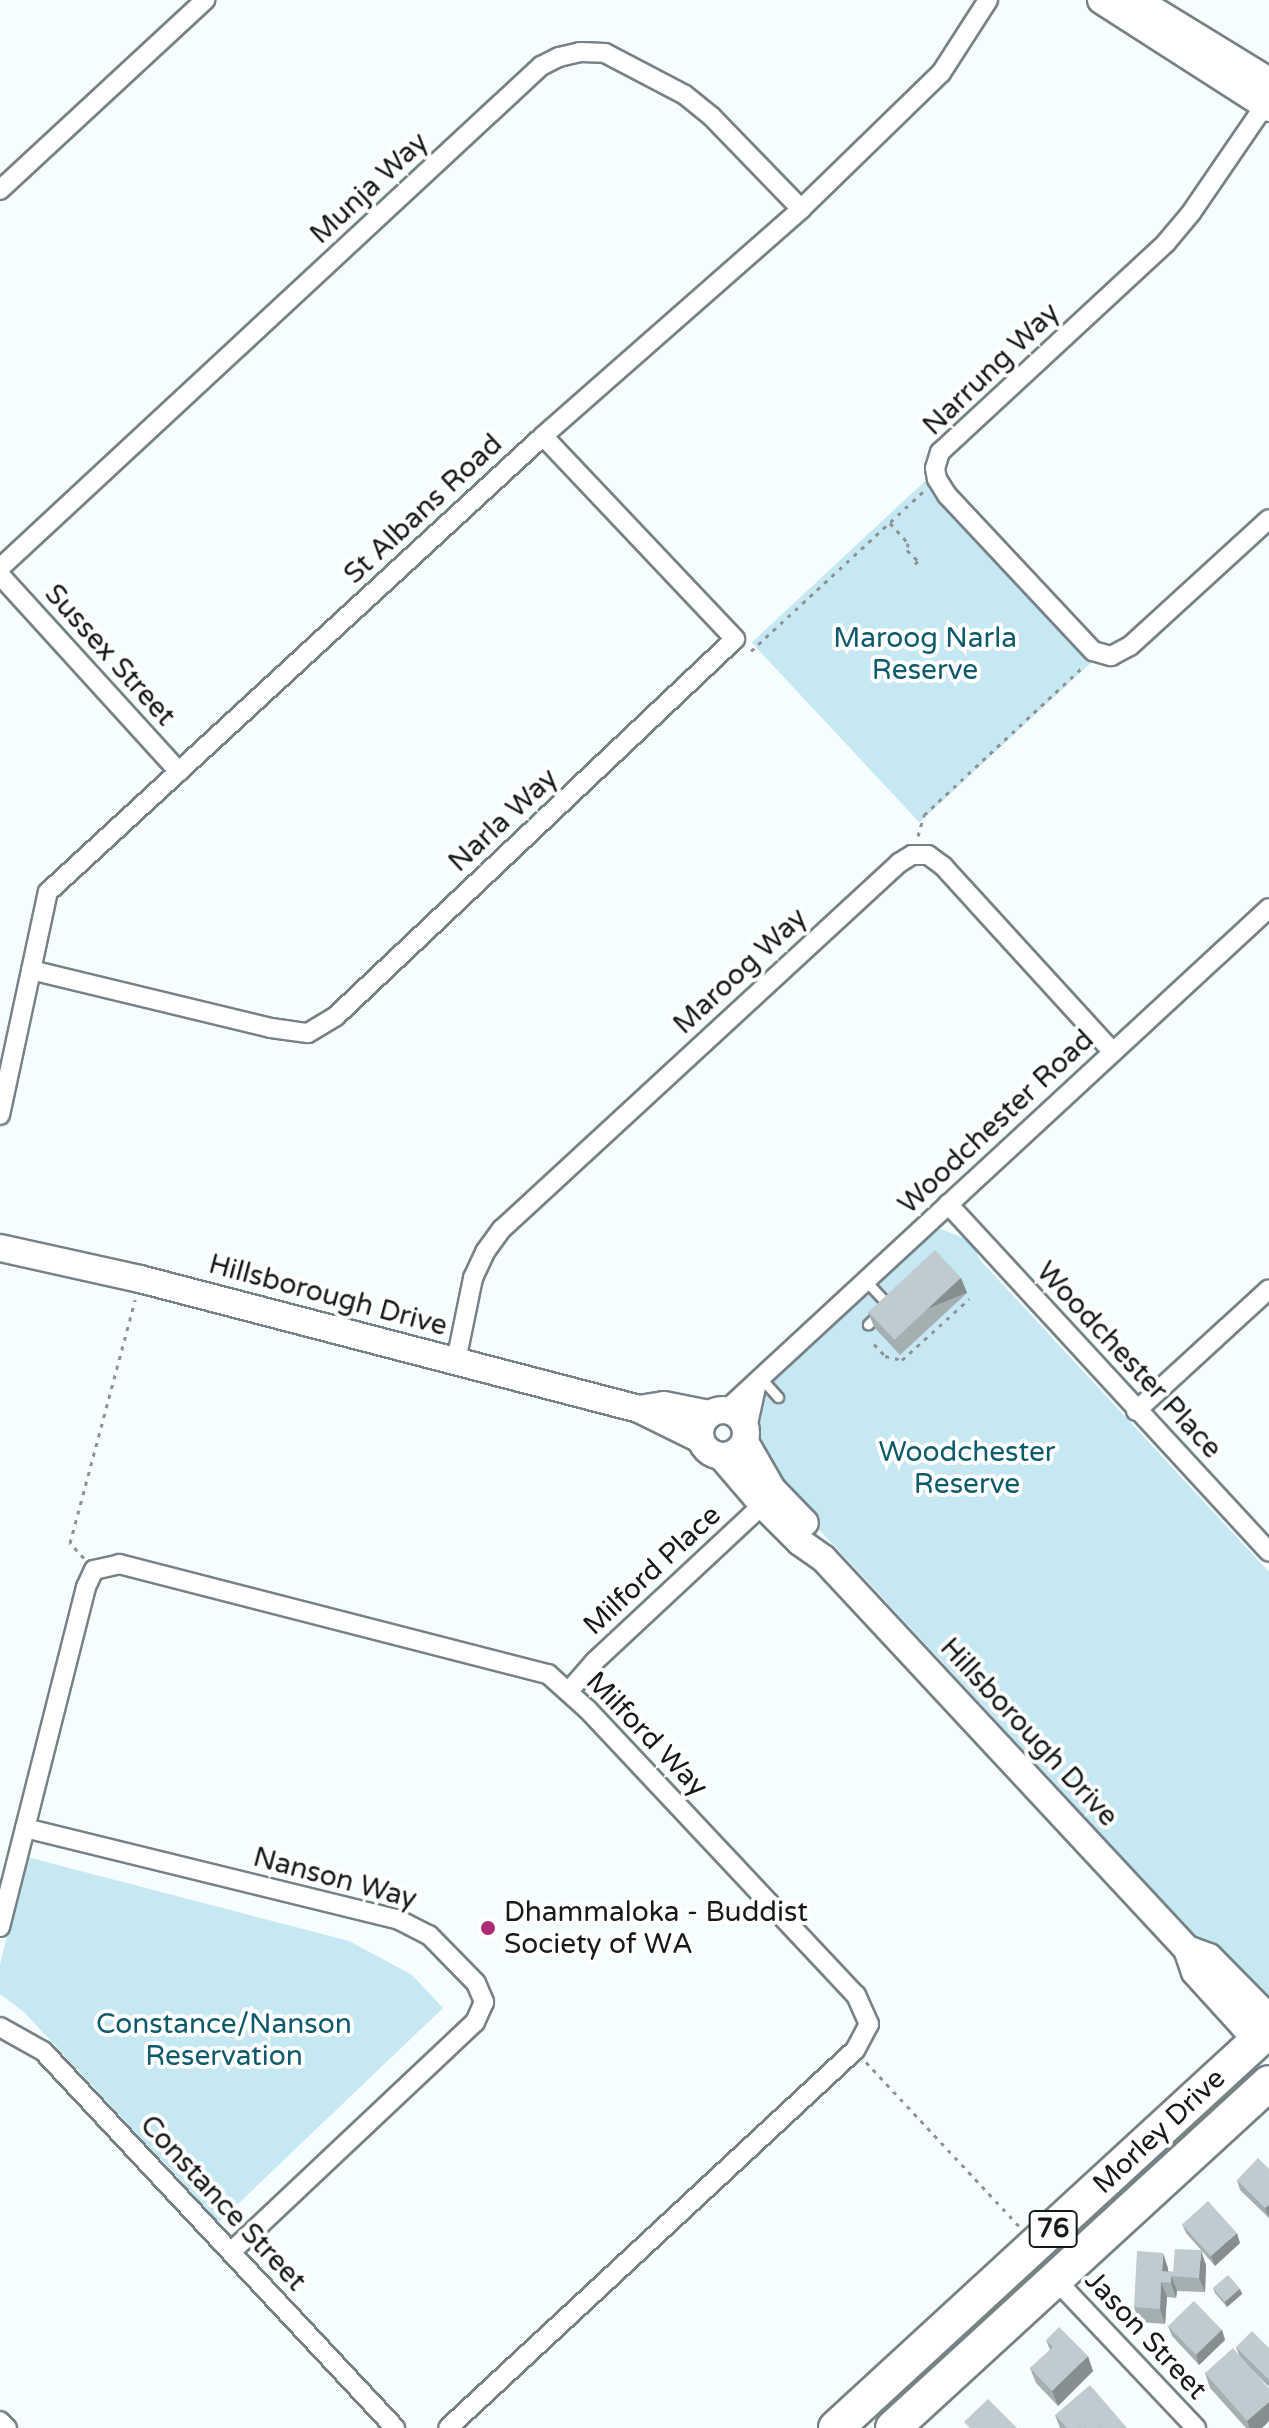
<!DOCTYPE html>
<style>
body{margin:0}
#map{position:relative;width:1269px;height:2428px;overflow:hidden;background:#f5fdff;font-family:"Varela Round",sans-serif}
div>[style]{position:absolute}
.green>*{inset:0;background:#c5e8f2;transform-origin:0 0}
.path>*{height:3px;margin-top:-1.5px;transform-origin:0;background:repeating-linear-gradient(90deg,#8d9395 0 4px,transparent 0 10px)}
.roads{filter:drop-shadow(2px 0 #778286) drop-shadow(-2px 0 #778286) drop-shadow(0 2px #778286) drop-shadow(0 -2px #778286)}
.lane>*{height:9px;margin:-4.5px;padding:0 4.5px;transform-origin:4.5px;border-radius:4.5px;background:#fff}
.street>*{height:18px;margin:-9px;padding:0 9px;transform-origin:9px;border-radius:9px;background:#fff}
.secondary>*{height:26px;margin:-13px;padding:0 13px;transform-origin:13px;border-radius:13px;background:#fff}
.secondary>.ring{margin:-13px;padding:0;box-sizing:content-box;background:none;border:26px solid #fff;border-radius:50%}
.highway>*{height:34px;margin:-17px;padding:0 17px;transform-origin:17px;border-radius:17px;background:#fff}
.wall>*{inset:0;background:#a4afb1}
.shaded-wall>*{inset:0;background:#868e90;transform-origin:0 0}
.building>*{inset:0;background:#bfcbce;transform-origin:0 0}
.dots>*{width:22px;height:22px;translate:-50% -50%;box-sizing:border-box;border:4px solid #fff;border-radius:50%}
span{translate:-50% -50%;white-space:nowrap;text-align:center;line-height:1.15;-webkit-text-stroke:8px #fff;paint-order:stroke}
.shield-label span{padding:2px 6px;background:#fff;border:2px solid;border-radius:6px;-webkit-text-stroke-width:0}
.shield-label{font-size:26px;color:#15191a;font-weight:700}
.street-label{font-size:28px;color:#15191a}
.park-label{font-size:28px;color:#0c5a6b}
.poi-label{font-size:28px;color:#15191a}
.left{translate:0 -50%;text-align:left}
</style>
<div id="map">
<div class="green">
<i style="left:925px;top:481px;width:246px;height:237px;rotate:47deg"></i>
<i style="clip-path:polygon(941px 1229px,971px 1241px,980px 1260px,1269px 1572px,1269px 1994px,1255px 1995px,1242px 1986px,766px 1472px,752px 1451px,758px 1398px,785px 1364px,930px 1233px)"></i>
<i style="clip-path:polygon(27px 1857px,349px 1941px,412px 1975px,443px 2008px,219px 2222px,24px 2012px,0 1994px,0 1964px)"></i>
</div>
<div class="path">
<i style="left:890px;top:523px;width:27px;rotate:48deg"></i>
<i style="left:908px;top:543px;width:7px;rotate:98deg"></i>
<i style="left:907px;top:550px;width:16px;rotate:45deg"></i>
<i style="left:918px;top:561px;width:6px;rotate:135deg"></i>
<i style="left:751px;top:651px;width:236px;rotate:-42.8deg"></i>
<i style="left:918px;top:836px;width:22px;rotate:-74deg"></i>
<i style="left:924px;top:815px;width:219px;rotate:-43deg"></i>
<i style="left:874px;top:1344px;width:16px;rotate:47deg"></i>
<i style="left:885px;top:1356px;width:17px;rotate:13deg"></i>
<i style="left:902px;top:1360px;width:91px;rotate:-42.3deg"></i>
<i style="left:84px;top:1558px;width:21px;rotate:-133deg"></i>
<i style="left:70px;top:1543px;width:252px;rotate:-75deg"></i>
<i style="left:866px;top:2062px;width:224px;rotate:47deg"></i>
</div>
<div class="roads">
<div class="lane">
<i style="left:865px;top:1280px;width:34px;rotate:47deg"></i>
<i style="left:888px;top:1305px;width:28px;rotate:136deg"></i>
<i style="left:760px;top:1377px;width:27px;rotate:48deg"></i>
</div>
<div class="street">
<i style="left:1269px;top:99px;width:138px;rotate:124.4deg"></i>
<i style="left:1191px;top:213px;width:39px;rotate:130deg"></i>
<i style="left:1166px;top:243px;width:308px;rotate:137.2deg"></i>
<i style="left:940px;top:452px;width:17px;rotate:107deg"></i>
<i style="left:935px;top:468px;width:11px;rotate:80deg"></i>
<i style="left:937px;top:479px;width:19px;rotate:58deg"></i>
<i style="left:947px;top:495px;width:214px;rotate:46.9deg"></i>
<i style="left:1093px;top:651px;width:19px;rotate:16deg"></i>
<i style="left:1111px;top:656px;width:21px;rotate:-28deg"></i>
<i style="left:1130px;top:646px;width:188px;rotate:-42.4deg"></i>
<i style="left:0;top:190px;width:280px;rotate:-42.8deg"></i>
<i style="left:0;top:568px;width:738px;rotate:-42.86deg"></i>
<i style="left:541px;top:66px;width:20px;rotate:-27deg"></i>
<i style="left:559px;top:57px;width:22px;rotate:-13deg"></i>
<i style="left:580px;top:52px;width:25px;rotate:2deg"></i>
<i style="left:605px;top:53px;width:90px;rotate:27.7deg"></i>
<i style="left:685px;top:95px;width:35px;rotate:39deg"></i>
<i style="left:712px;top:117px;width:128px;rotate:45.9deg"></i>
<i style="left:0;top:575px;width:266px;rotate:47.7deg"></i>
<i style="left:31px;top:970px;width:247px;rotate:13.6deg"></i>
<i style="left:271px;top:1028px;width:37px;rotate:8deg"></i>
<i style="left:308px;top:1033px;width:33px;rotate:-31deg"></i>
<i style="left:336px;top:1016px;width:549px;rotate:-43.38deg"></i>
<i style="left:735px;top:639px;width:279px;rotate:-133.4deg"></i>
<i style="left:0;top:1115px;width:228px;rotate:-77.9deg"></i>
<i style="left:48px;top:892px;width:673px;rotate:-42.65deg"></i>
<i style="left:543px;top:436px;width:344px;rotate:-41.3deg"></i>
<i style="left:801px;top:209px;width:195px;rotate:-44.2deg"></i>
<i style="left:941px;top:73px;width:87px;rotate:-57.2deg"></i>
<i style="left:948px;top:1204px;width:473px;rotate:47.3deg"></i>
<i style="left:456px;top:1361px;width:85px;rotate:-78.4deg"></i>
<i style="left:473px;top:1278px;width:29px;rotate:-65deg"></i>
<i style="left:485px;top:1252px;width:29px;rotate:-54deg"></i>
<i style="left:502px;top:1229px;width:540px;rotate:-42.67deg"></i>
<i style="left:899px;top:863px;width:15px;rotate:-32deg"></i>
<i style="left:912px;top:855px;width:16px"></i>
<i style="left:928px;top:855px;width:19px;rotate:36deg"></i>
<i style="left:943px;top:866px;width:252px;rotate:47.6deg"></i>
<i style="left:726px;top:1410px;width:739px;rotate:-42.75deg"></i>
<i style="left:1136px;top:1411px;width:180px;rotate:-42.5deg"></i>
<i style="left:746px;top:1433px;width:51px;rotate:-77.6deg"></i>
<i style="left:569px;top:1691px;width:38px;rotate:-49deg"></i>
<i style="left:594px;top:1662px;width:239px;rotate:-43deg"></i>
<i style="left:25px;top:1828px;width:385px;rotate:13.8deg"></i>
<i style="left:399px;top:1920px;width:34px;rotate:27deg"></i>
<i style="left:429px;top:1935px;width:67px;rotate:45.6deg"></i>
<i style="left:476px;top:1983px;width:21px;rotate:67deg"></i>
<i style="left:484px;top:2002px;width:22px;rotate:114deg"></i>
<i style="left:475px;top:2022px;width:335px;rotate:136.7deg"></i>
<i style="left:0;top:1927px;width:351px;rotate:-75.8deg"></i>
<i style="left:86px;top:1587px;width:19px;rotate:-65deg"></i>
<i style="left:94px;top:1570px;width:26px;rotate:-13deg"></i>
<i style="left:119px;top:1564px;width:443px;rotate:14.4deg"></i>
<i style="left:548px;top:1674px;width:54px;rotate:42deg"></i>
<i style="left:588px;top:1710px;width:391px;rotate:46.8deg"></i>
<i style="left:856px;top:1995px;width:32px;rotate:66deg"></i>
<i style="left:869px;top:2024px;width:30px;rotate:118deg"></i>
<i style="left:855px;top:2050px;width:555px;rotate:137.12deg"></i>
<i style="left:0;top:2027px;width:49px;rotate:29.2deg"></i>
<i style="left:43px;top:2051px;width:516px;rotate:46.96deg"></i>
<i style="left:1056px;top:2280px;width:204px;rotate:46.6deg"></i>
<i style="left:0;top:2421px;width:10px;rotate:45deg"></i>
</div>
<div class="secondary">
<i style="left:1101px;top:0;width:200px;rotate:32.7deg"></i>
<i style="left:1137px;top:0;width:155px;rotate:31.5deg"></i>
<i style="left:0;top:1248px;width:143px;rotate:12.5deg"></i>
<i style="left:140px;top:1279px;width:516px;rotate:14.6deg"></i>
<i style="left:639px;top:1409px;width:68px;rotate:26.2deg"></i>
<i style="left:639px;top:1409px;width:25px;rotate:-9deg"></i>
<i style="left:664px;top:1405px;width:46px;rotate:11.3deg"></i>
<i class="ring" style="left:700px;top:1410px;width:20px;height:20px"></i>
<i style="left:745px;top:1442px;width:54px;rotate:60.1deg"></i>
<i style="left:772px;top:1489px;width:47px;rotate:45.9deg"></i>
<i style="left:722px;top:1457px;width:63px;rotate:49.5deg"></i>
<i style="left:763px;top:1505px;width:52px;rotate:45deg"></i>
<i style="left:800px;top:1542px;width:28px;rotate:35deg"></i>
<i style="left:823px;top:1558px;width:534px;rotate:47.05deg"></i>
<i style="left:1187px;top:1949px;width:24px;rotate:71deg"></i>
<i style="left:1195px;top:1972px;width:73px;rotate:47.8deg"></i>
<i style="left:1244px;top:2026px;width:27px;rotate:24deg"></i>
<i style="left:1187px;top:1949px;width:23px;rotate:20deg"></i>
<i style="left:1209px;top:1957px;width:76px;rotate:45.5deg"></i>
<i style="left:1262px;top:2011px;width:22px;rotate:82deg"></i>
</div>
<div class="highway">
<i style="left:836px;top:2428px;width:588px;rotate:-42.59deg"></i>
<i style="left:893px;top:2428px;width:510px;rotate:-42.54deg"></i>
</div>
</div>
<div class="wall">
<i style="clip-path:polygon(961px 1278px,967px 1293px,900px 1355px,874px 1327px,868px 1312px)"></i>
<i style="clip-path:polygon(1269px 2169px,1269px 2218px,1240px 2190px,1237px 2180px)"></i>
<i style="clip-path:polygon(1182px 2224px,1240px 2243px,1215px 2266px,1186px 2233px)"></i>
<i style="clip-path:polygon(1206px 2265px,1205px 2292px,1177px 2291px,1176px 2298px,1167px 2297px,1165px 2324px,1139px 2322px,1134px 2307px,1168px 2268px,1168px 2271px,1173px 2272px)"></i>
<i style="clip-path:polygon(1213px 2288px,1240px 2289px,1242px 2294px,1227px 2307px,1215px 2293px)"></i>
<i style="clip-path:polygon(1168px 2326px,1222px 2330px,1225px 2340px,1199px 2365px,1172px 2336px)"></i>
<i style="clip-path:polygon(1046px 2340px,1093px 2371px,1058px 2406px,1036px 2383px,1030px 2368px,1050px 2350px)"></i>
<i style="clip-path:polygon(1236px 2347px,1269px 2348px,1269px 2387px,1249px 2367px,1269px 2389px,1269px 2421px,1262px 2428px,1246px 2428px,1210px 2388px,1205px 2373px,1239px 2355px)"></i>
<i style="clip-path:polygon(1055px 2415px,1127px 2428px,1060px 2428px)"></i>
</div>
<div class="shaded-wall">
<i style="left:961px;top:1278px;width:16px;height:91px;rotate:68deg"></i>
<i style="clip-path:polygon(1269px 2205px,1269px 2218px,1265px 2208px)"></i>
<i style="clip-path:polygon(1237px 2233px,1240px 2243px,1215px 2266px,1211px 2256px)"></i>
<i style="clip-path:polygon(1201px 2250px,1206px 2265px,1205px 2292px,1199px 2278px)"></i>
<i style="clip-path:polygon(1163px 2253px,1168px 2268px,1167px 2283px,1162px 2271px)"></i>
<i style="clip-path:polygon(1171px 2276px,1177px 2291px,1176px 2298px,1171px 2283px)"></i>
<i style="clip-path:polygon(1161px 2282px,1167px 2297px,1165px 2324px,1160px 2309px)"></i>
<i style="clip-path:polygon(1240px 2289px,1242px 2294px,1227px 2307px,1225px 2302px)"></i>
<i style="clip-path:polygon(1222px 2330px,1225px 2340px,1199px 2365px,1196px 2355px)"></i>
<i style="clip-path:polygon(1088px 2356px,1093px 2371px,1058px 2406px,1052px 2391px)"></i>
<i style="clip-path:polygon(1269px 2402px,1269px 2421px,1262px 2428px,1250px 2428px,1247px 2421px)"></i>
</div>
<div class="building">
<i style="left:935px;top:1250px;width:38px;height:91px;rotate:47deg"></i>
<i style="clip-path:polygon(1258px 2158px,1269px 2169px,1269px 2205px,1265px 2208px,1237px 2180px)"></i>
<i style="left:1208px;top:2201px;width:43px;height:35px;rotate:48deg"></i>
<i style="clip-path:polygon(1175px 2249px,1201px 2250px,1199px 2278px,1171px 2276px,1171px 2283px,1161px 2282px,1160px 2309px,1134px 2307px,1137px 2251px,1163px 2253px,1162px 2271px,1173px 2272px)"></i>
<i style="left:1228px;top:2275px;width:18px;height:20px;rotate:49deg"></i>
<i style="left:1194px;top:2301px;width:40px;height:36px;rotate:46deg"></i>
<i style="clip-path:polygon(1059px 2327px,1088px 2356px,1052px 2391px,1030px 2368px,1053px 2347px,1046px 2340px)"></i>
<i style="clip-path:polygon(1252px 2331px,1269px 2348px,1269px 2380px,1236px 2347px)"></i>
<i style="clip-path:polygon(1233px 2348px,1269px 2389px,1269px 2402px,1247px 2421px,1205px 2373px)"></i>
<i style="clip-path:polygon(1090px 2385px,1127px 2428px,1101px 2428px,1099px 2427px,1098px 2428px,1081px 2428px,1080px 2427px,1078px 2428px,1067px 2428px,1055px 2415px)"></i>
<i style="clip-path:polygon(988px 2399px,1017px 2428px,970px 2428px,964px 2422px)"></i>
</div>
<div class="dots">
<i style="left:488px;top:1928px;background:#ad2a74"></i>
</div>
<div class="shield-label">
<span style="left:1053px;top:2229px">76</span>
</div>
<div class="street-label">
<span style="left:369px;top:188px;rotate:-43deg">Munja Way</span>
<span style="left:991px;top:369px;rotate:-44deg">Narrung Way</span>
<span style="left:423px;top:509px;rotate:-43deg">St Albans Road</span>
<span style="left:110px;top:655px;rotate:48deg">Sussex Street</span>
<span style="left:503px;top:820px;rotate:-43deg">Narla Way</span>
<span style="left:740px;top:971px;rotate:-43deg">Maroog Way</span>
<span style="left:996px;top:1122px;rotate:-43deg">Woodchester Road</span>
<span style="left:328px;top:1295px;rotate:15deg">Hillsborough Drive</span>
<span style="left:1129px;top:1360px;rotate:47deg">Woodchester Place</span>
<span style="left:652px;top:1570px;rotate:-43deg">Milford Place</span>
<span style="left:1029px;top:1732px;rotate:47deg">Hillsborough Drive</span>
<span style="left:647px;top:1734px;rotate:46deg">Milford Way</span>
<span style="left:335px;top:1878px;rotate:15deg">Nanson Way</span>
<span style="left:1159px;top:2131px;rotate:-43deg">Morley Drive</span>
<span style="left:223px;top:2203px;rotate:47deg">Constance Street</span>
<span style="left:1146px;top:2335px;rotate:47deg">Jason Street</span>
</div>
<div class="park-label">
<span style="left:925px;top:654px">Maroog Narla<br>Reserve</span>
<span style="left:967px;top:1468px">Woodchester<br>Reserve</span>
<span style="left:224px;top:2040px">Constance/Nanson<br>Reservation</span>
</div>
<div class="poi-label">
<span class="left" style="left:504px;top:1928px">Dhammaloka - Buddist<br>Society of WA</span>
</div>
</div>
